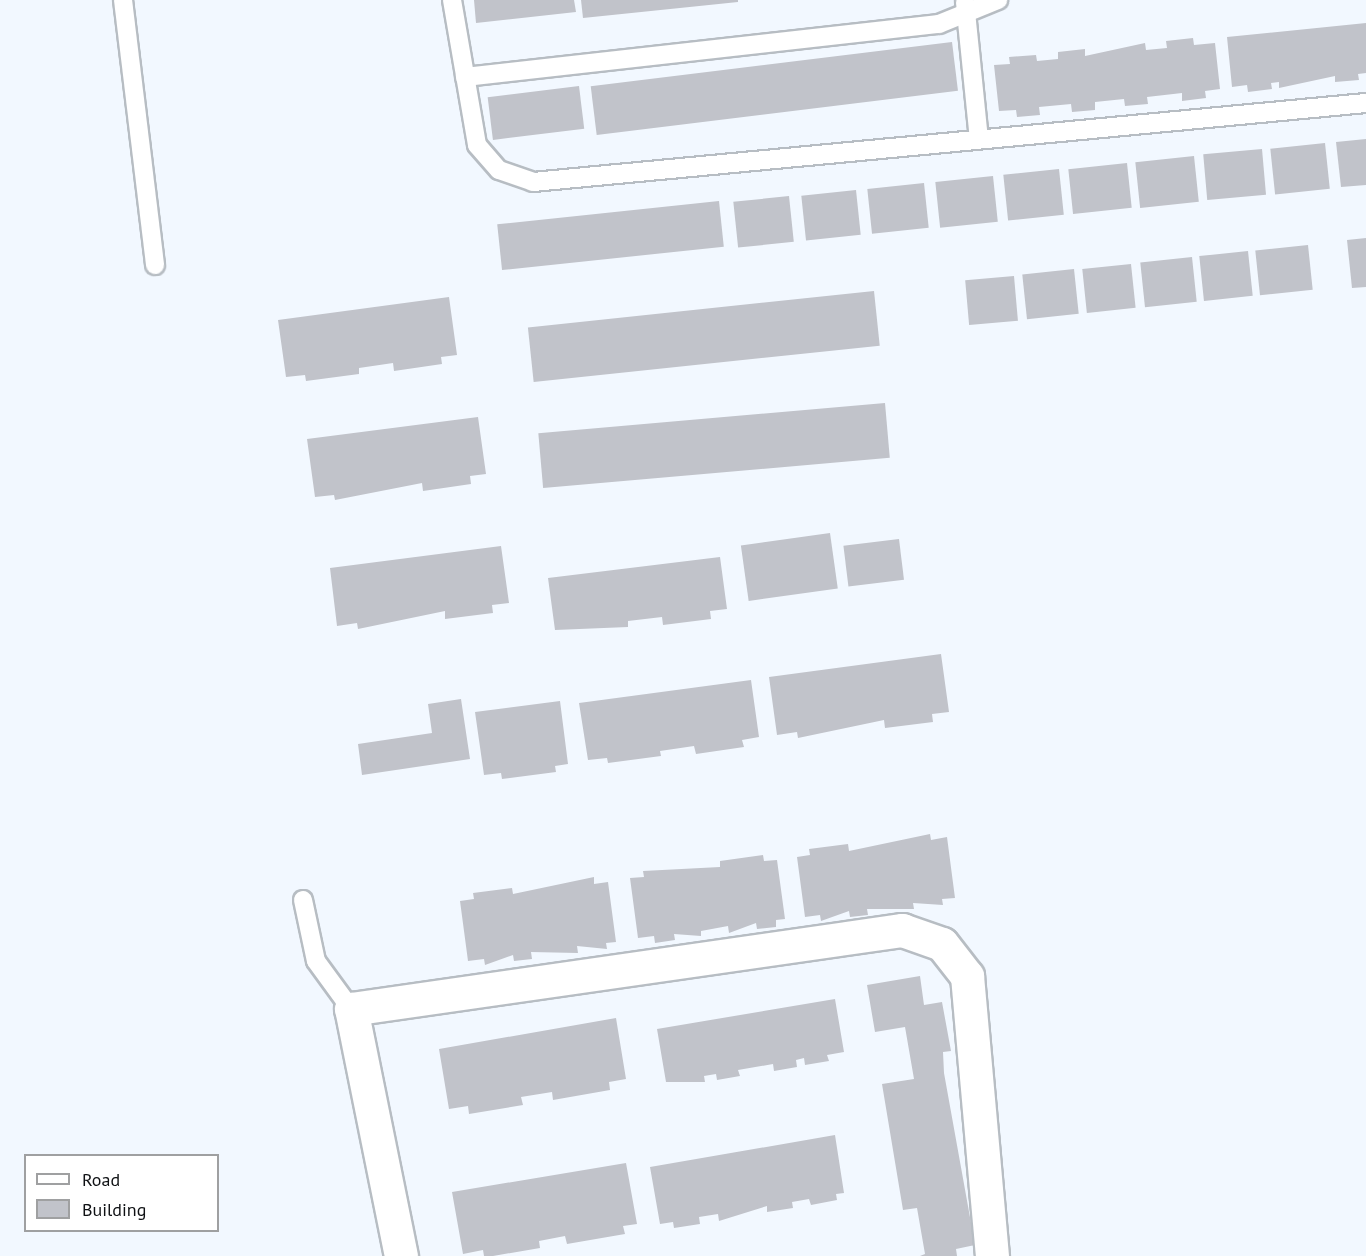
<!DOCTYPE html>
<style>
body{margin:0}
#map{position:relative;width:1366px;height:1256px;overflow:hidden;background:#f2f8ff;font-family:"PT Sans",sans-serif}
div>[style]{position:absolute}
.building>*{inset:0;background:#c1c3ca;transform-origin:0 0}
.roads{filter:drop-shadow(2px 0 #b7bdc3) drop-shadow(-2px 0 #b7bdc3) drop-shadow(0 2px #b7bdc3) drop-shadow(0 -2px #b7bdc3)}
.lane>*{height:18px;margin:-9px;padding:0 9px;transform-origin:9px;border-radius:9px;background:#fff}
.street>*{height:33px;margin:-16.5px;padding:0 16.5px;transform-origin:16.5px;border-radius:16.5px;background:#fff}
span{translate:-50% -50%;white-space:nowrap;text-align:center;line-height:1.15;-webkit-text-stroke:5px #fff;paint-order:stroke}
.legend{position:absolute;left:24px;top:1154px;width:195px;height:78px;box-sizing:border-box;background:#fff;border:2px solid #9fa0a1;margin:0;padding:8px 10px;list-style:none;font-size:18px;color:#0f1114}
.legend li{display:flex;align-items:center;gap:12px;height:30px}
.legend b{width:30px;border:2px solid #9fa0a1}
</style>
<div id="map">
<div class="building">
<i style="clip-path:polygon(474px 0,574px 0,576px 12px,476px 23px)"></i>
<i style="clip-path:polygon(581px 0,738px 0,738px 2px,583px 18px)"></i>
<i style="clip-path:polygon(1366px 23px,1366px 73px,1358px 74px,1359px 80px,1335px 82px,1335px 76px,1279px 88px,1279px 82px,1271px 83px,1272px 89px,1248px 92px,1247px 85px,1232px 87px,1227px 37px)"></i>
<i style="clip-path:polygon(1193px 38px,1194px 45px,1215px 43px,1220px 89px,1205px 91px,1206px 98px,1182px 101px,1182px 93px,1147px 97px,1148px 104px,1125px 106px,1124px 99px,1095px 102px,1095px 110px,1072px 112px,1071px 104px,1039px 107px,1040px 115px,1017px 117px,1016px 110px,999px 111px,994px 65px,1010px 64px,1009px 57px,1036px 55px,1037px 61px,1058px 59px,1058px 52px,1085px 49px,1085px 56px,1145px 43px,1146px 50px,1167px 48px,1166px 41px)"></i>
<i style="left:952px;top:42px;width:49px;height:364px;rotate:83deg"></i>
<i style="left:579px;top:86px;width:43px;height:92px;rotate:83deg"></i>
<i style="clip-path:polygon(1366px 139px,1366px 185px,1341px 187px,1336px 142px)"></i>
<i style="left:1325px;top:143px;width:46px;height:55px;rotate:84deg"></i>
<i style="left:1262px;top:149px;width:46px;height:59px;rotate:85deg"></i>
<i style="left:1194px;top:156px;width:46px;height:59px;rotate:84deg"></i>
<i style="left:1127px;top:163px;width:45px;height:59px;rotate:84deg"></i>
<i style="left:1059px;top:169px;width:46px;height:56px;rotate:84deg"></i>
<i style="left:993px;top:176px;width:46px;height:58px;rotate:84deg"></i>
<i style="left:924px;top:183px;width:45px;height:57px;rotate:84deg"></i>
<i style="left:856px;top:190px;width:45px;height:55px;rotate:84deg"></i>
<i style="left:789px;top:196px;width:46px;height:56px;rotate:84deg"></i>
<i style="left:719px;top:201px;width:46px;height:223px;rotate:84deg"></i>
<i style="clip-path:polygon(1366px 238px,1366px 287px,1352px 288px,1347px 240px)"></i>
<i style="left:1308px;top:245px;width:45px;height:53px;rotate:84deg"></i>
<i style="left:1248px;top:251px;width:45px;height:49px;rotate:84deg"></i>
<i style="left:1192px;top:257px;width:45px;height:52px;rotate:84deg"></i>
<i style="left:1131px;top:264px;width:44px;height:49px;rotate:84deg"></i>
<i style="left:1074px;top:269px;width:45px;height:52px;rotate:84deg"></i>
<i style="left:1014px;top:276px;width:45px;height:49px;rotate:85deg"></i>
<i style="left:874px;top:291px;width:55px;height:348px;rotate:84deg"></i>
<i style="clip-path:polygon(449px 297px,457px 355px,441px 357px,442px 364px,394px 371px,393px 363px,359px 368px,359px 374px,306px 381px,305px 375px,286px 377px,278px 320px)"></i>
<i style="left:885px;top:403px;width:55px;height:348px;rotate:85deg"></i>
<i style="clip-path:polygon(478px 417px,486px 474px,470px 476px,471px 484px,423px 491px,422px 483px,335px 500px,334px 495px,315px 497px,307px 439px)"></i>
<i style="left:830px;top:533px;width:56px;height:90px;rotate:82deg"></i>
<i style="left:899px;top:539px;width:41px;height:56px;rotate:83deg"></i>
<i style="clip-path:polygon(501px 546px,509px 603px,492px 605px,493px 613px,445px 619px,445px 611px,358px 629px,357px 623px,337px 626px,330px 568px)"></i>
<i style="clip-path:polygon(720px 557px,727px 609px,710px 611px,711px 619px,663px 625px,662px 617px,628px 621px,628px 627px,555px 630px,548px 578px)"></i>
<i style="clip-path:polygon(941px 654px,949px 712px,932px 714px,933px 722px,885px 728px,884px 720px,798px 738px,797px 732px,777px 735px,769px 677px)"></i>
<i style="clip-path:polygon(751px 680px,759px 737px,742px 740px,744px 747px,696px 754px,694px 746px,660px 751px,661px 756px,608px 763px,607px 758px,588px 760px,579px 703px)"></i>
<i style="clip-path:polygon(461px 699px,470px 759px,362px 775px,358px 744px,432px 733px,428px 704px)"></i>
<i style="clip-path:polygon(560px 701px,568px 764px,555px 766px,556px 772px,502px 779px,501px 773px,484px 775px,475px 712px)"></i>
<i style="clip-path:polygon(930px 834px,931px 840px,947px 837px,955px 898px,942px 899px,943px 905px,913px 903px,914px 909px,867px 909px,868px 915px,850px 917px,849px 911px,821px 921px,820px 915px,805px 917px,797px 857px,810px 855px,809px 849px,848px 844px,849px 851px)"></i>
<i style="clip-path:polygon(763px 855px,764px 861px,777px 860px,785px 919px,776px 920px,776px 927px,757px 929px,756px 923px,729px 933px,728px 926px,701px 931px,701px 936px,674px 934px,675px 940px,655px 943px,654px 936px,638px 938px,630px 878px,644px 877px,643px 871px,720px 867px,720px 861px)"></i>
<i style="clip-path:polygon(594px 877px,594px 884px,608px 882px,616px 942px,606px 943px,607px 949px,577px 946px,578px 953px,531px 952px,532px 959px,514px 961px,513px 955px,485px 965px,484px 959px,468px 961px,460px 901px,474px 899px,473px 893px,512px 888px,513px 894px)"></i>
<i style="clip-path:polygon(920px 976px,924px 1005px,942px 1002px,951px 1051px,943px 1052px,944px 1073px,975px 1245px,956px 1249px,957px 1256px,920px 1256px,925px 1254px,917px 1208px,903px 1210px,882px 1084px,914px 1079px,905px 1027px,875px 1032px,867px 985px)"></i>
<i style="clip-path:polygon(835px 999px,844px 1052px,827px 1055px,829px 1061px,805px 1065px,804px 1058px,796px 1060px,797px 1067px,774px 1071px,773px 1064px,738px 1070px,740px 1076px,717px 1080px,716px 1074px,704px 1076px,705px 1082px,666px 1082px,657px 1029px)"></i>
<i style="clip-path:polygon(616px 1018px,626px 1079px,609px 1082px,610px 1090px,553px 1100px,552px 1092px,521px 1097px,523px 1105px,469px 1114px,468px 1106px,449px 1109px,439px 1049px)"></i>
<i style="clip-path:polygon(835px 1135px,844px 1193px,836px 1194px,837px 1200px,811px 1205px,809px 1199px,792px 1202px,793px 1208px,767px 1212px,767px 1206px,719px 1221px,718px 1214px,699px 1217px,700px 1224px,674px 1228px,673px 1222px,660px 1224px,650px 1167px)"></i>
<i style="clip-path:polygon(626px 1163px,637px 1224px,623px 1226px,625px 1234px,567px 1244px,565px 1236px,539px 1241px,540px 1248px,493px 1256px,484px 1256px,483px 1250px,463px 1254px,452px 1192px)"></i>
</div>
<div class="roads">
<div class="lane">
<i style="left:123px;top:0;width:267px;rotate:83.1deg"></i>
<i style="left:452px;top:0;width:147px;rotate:80.2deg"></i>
<i style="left:477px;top:145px;width:33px;rotate:49deg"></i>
<i style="left:499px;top:170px;width:36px;rotate:19deg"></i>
<i style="left:533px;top:182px;width:837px;rotate:-5.42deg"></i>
<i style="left:965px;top:2px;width:138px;rotate:84.2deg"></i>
<i style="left:465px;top:77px;width:477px;rotate:-6.4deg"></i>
<i style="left:939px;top:24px;width:64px;rotate:-22.1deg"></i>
<i style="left:303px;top:900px;width:62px;rotate:78deg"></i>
<i style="left:316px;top:961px;width:59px;rotate:53.9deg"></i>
</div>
<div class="street">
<i style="left:401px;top:1256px;width:252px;rotate:-101.4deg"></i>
<i style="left:351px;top:1009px;width:557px;rotate:-8.16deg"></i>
<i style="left:902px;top:930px;width:42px;rotate:19.3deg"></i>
<i style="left:942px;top:944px;width:41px;rotate:52deg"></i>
<i style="left:967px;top:976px;width:281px;rotate:84.9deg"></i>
</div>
</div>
<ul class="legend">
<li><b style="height:8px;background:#fff"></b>Road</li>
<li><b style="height:16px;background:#c1c3ca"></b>Building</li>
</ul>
</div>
